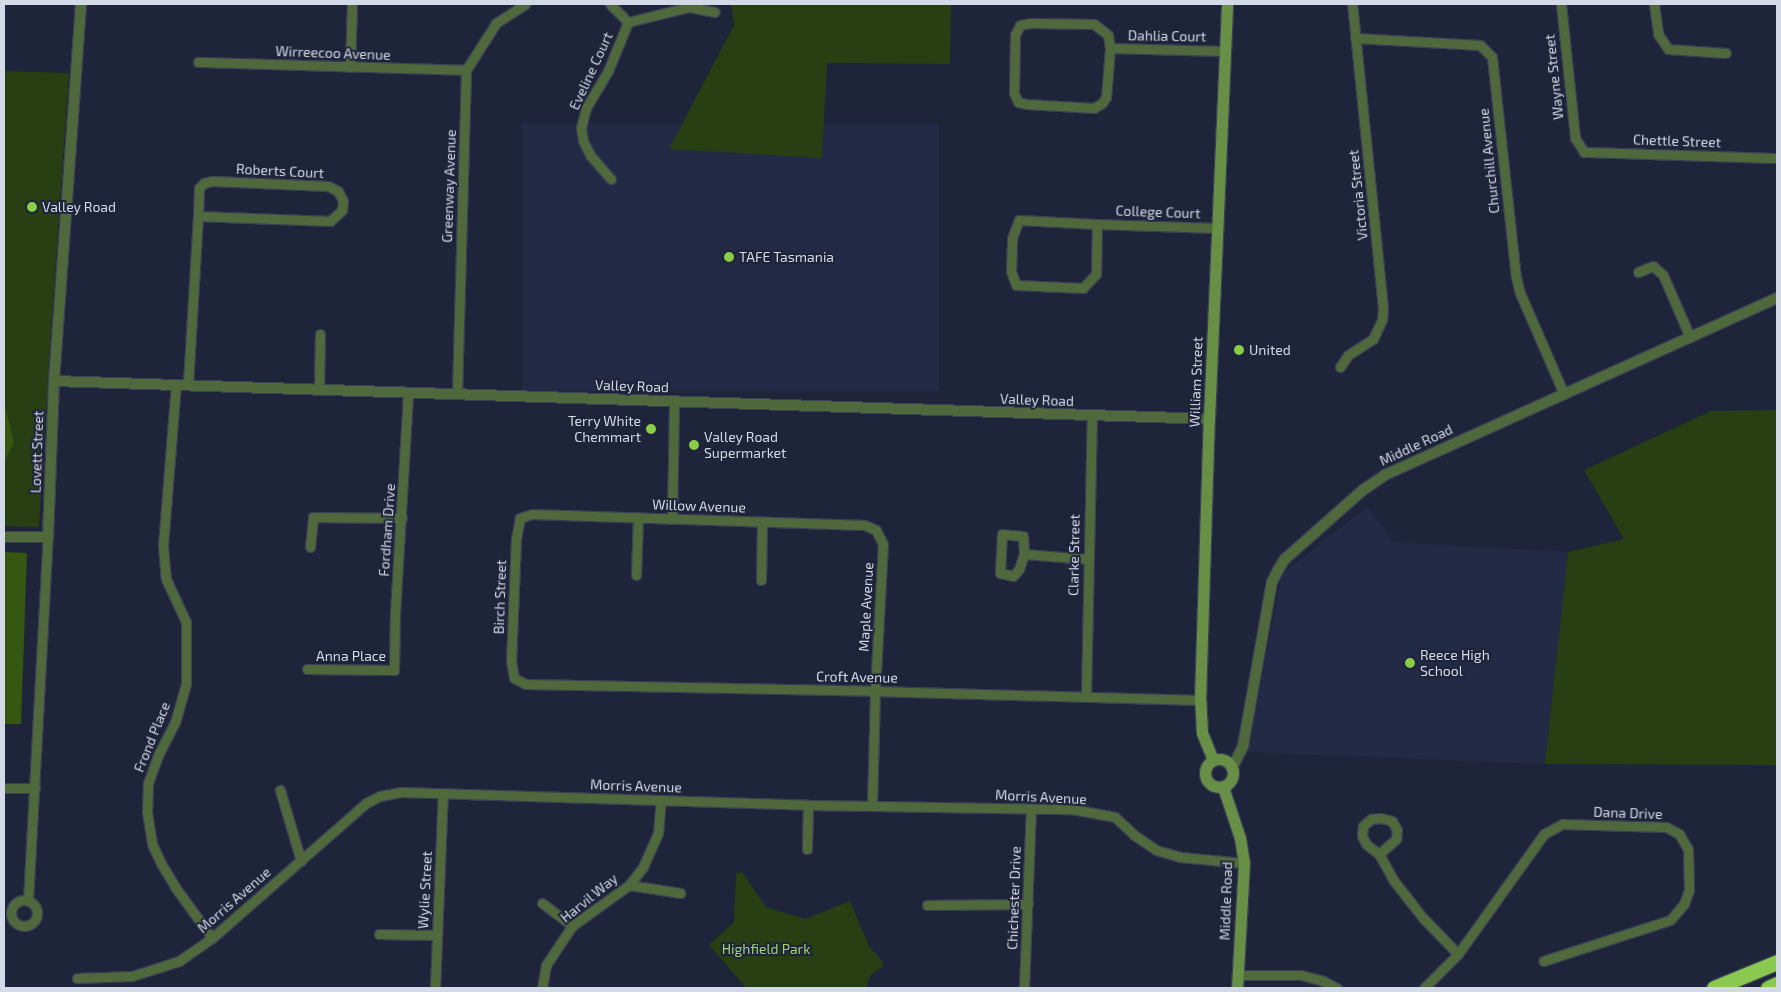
<!DOCTYPE html>
<style>
body{margin:0}
#map{position:relative;width:1781px;height:992px;overflow:hidden;background:#1e2439;font-family:"Exo 2",sans-serif}
div>[style]{position:absolute}
.built>*{inset:0;background:#232a46;transform-origin:0 0}
.green>*{inset:0;background:#283e13}
.forest>*{inset:0;background:#355711}
.roads{filter:drop-shadow(1px 0 #3b4155) drop-shadow(-1px 0 #3b4155) drop-shadow(0 1px #3b4155) drop-shadow(0 -1px #3b4155)}
.minor>*{height:9px;margin:-4.5px;padding:0 4.5px;transform-origin:4.5px;border-radius:4.5px;background:#50693c}
.minor>.ring{margin:-4.5px;padding:0;box-sizing:content-box;background:none;border:9px solid #50693c;border-radius:50%}
.tertiary>*{height:10px;margin:-5px;padding:0 5px;transform-origin:5px;border-radius:5px;background:#50693c}
.secondary>*{height:11px;margin:-5.5px;padding:0 5.5px;transform-origin:5.5px;border-radius:5.5px;background:#688f46}
.secondary>.ring{margin:-5.5px;padding:0;box-sizing:content-box;background:none;border:11px solid #688f46;border-radius:50%}
.motorway>*{height:15px;margin:-7.5px;padding:0 7.5px;transform-origin:7.5px;border-radius:7.5px;background:#8ac850}
.dots>*{width:14px;height:14px;translate:-50% -50%;box-sizing:border-box;border:2px solid #1e2439;border-radius:50%}
span{translate:-50% -50%;white-space:nowrap;text-align:center;line-height:1.15;-webkit-text-stroke:4px #1e2439;paint-order:stroke}
.street-label{font-size:14px;color:#d4d9e8}
.poi-label{font-size:14px;color:#d4d9e8}
.left{translate:0 -50%;text-align:left}
.right{translate:-100% -50%;text-align:right}
.park-label{font-size:14px;color:#9fd375}
.frame{position:absolute;inset:0;border:5px solid #d4d9e8;pointer-events:none}
</style>
<div id="map">
<div class="built">
<i style="left:522px;top:124px;width:417px;height:267px"></i>
<i style="clip-path:polygon(1367px 507px,1393px 542px,1568px 552px,1545px 764px,1248px 752px,1282px 574px)"></i>
</div>
<div class="green">
<i style="clip-path:polygon(731px 4px,951px 4px,950px 64px,827px 63px,822px 158px,669px 149px,734px 25px)"></i>
<i style="clip-path:polygon(4px 71px,69px 73px,50px 343px,39px 527px,4px 526px)"></i>
<i style="clip-path:polygon(1777px 410px,1777px 765px,1545px 764px,1568px 552px,1624px 539px,1584px 470px,1711px 411px)"></i>
<i style="clip-path:polygon(742px 872px,766px 907px,805px 919px,850px 901px,869px 946px,882px 961px,883px 966px,870px 976px,866px 988px,746px 988px,709px 945px,734px 922px,736px 873px)"></i>
</div>
<div class="forest">
<i style="clip-path:polygon(4px 402px,14px 443px,4px 462px)"></i>
<i style="clip-path:polygon(4px 552px,27px 553px,21px 724px,4px 724px)"></i>
</div>
<div class="roads">
<div class="minor">
<i style="left:610px;top:4px;width:25px;rotate:45deg"></i>
<i style="left:628px;top:22px;width:53px;rotate:112.2deg"></i>
<i style="left:608px;top:71px;width:43px;rotate:120.7deg"></i>
<i style="left:586px;top:108px;width:21px;rotate:104deg"></i>
<i style="left:581px;top:128px;width:13px;rotate:81deg"></i>
<i style="left:583px;top:141px;width:16px;rotate:63deg"></i>
<i style="left:590px;top:155px;width:32px;rotate:49deg"></i>
<i style="left:1561px;top:4px;width:135px;rotate:84deg"></i>
<i style="left:1575px;top:138px;width:17px;rotate:57deg"></i>
<i style="left:1584px;top:152px;width:193px;rotate:1.8deg"></i>
<i style="left:1654px;top:4px;width:30px;rotate:82deg"></i>
<i style="left:1658px;top:34px;width:18px;rotate:56deg"></i>
<i style="left:1668px;top:49px;width:58px;rotate:3.9deg"></i>
<i style="left:628px;top:22px;width:63px;rotate:-13.8deg"></i>
<i style="left:689px;top:7px;width:26px;rotate:11deg"></i>
<i style="left:1355px;top:38px;width:125px;rotate:3.2deg"></i>
<i style="left:1480px;top:45px;width:17px;rotate:45deg"></i>
<i style="left:1492px;top:57px;width:221px;rotate:83.8deg"></i>
<i style="left:1516px;top:277px;width:16px;rotate:76deg"></i>
<i style="left:1520px;top:293px;width:110px;rotate:66.5deg"></i>
<i style="left:1110px;top:48px;width:13px;rotate:-99deg"></i>
<i style="left:1108px;top:35px;width:18px;rotate:-142deg"></i>
<i style="left:1094px;top:24px;width:63px;rotate:-179.1deg"></i>
<i style="left:1031px;top:23px;width:11px;rotate:170deg"></i>
<i style="left:1020px;top:25px;width:11px;rotate:117deg"></i>
<i style="left:1015px;top:35px;width:58px;rotate:91deg"></i>
<i style="left:1014px;top:93px;width:10px;rotate:66deg"></i>
<i style="left:1018px;top:102px;width:8px;rotate:14deg"></i>
<i style="left:1026px;top:104px;width:68px;rotate:3.4deg"></i>
<i style="left:1094px;top:108px;width:9px;rotate:-32deg"></i>
<i style="left:1102px;top:103px;width:7px;rotate:-56deg"></i>
<i style="left:1106px;top:97px;width:49px;rotate:-85.3deg"></i>
<i style="left:1110px;top:48px;width:114px;rotate:1.5deg"></i>
<i style="left:198px;top:62px;width:268px;rotate:1.7deg"></i>
<i style="left:350px;top:67px;width:63px;rotate:-88.2deg"></i>
<i style="left:1019px;top:220px;width:78px;rotate:2.9deg"></i>
<i style="left:1097px;top:224px;width:50px;rotate:91.1deg"></i>
<i style="left:1096px;top:274px;width:19px;rotate:133deg"></i>
<i style="left:1083px;top:288px;width:67px;rotate:-177.4deg"></i>
<i style="left:1016px;top:285px;width:15px;rotate:-110deg"></i>
<i style="left:1011px;top:271px;width:33px;rotate:-88deg"></i>
<i style="left:1012px;top:238px;width:19px;rotate:-69deg"></i>
<i style="left:1097px;top:224px;width:120px;rotate:1.9deg"></i>
<i style="left:1638px;top:272px;width:16px;rotate:-22deg"></i>
<i style="left:1653px;top:266px;width:13px;rotate:42deg"></i>
<i style="left:1663px;top:275px;width:68px;rotate:66.5deg"></i>
<i style="left:1340px;top:367px;width:14px;rotate:-56deg"></i>
<i style="left:1348px;top:355px;width:30px;rotate:-33deg"></i>
<i style="left:1373px;top:339px;width:21px;rotate:-65deg"></i>
<i style="left:1382px;top:320px;width:12px;rotate:-85deg"></i>
<i style="left:1383px;top:308px;width:306px;rotate:-95.8deg"></i>
<i style="left:176px;top:384px;width:163px;rotate:94.6deg"></i>
<i style="left:163px;top:546px;width:33px;rotate:85deg"></i>
<i style="left:166px;top:579px;width:47px;rotate:65.1deg"></i>
<i style="left:186px;top:622px;width:62px;rotate:90deg"></i>
<i style="left:186px;top:684px;width:40px;rotate:106deg"></i>
<i style="left:175px;top:722px;width:35px;rotate:117deg"></i>
<i style="left:159px;top:753px;width:33px;rotate:110deg"></i>
<i style="left:148px;top:784px;width:28px;rotate:92deg"></i>
<i style="left:147px;top:812px;width:32px;rotate:81deg"></i>
<i style="left:152px;top:844px;width:23px;rotate:65deg"></i>
<i style="left:162px;top:865px;width:26px;rotate:59deg"></i>
<i style="left:175px;top:887px;width:63px;rotate:54deg"></i>
<i style="left:188px;top:384px;width:168px;rotate:-86.6deg"></i>
<i style="left:198px;top:216px;width:28px;rotate:-88deg"></i>
<i style="left:199px;top:188px;width:7px;rotate:-45deg"></i>
<i style="left:204px;top:183px;width:9px;rotate:-13deg"></i>
<i style="left:213px;top:181px;width:115px;rotate:2.5deg"></i>
<i style="left:328px;top:186px;width:11px;rotate:27deg"></i>
<i style="left:338px;top:191px;width:11px;rotate:63deg"></i>
<i style="left:343px;top:201px;width:9px;rotate:96deg"></i>
<i style="left:342px;top:210px;width:16px;rotate:137deg"></i>
<i style="left:330px;top:221px;width:132px;rotate:-177.8deg"></i>
<i style="left:319px;top:389px;width:55px;rotate:-89deg"></i>
<i style="left:457px;top:393px;width:323px;rotate:-88.4deg"></i>
<i style="left:466px;top:70px;width:56px;rotate:-57.4deg"></i>
<i style="left:496px;top:23px;width:35px;rotate:-33deg"></i>
<i style="left:672px;top:519px;width:118px;rotate:-89deg"></i>
<i style="left:310px;top:547px;width:30px;rotate:-84deg"></i>
<i style="left:313px;top:517px;width:89px;rotate:0.6deg"></i>
<i style="left:1024px;top:554px;width:18px;rotate:-93deg"></i>
<i style="left:1023px;top:536px;width:21px;rotate:-175deg"></i>
<i style="left:1002px;top:534px;width:39px;rotate:93deg"></i>
<i style="left:1000px;top:573px;width:13px;rotate:13deg"></i>
<i style="left:1013px;top:576px;width:9px;rotate:-49deg"></i>
<i style="left:1019px;top:569px;width:16px;rotate:-72deg"></i>
<i style="left:1024px;top:554px;width:63px;rotate:4.5deg"></i>
<i style="left:636px;top:575px;width:58px;rotate:-88deg"></i>
<i style="left:761px;top:580px;width:57px;rotate:-89deg"></i>
<i style="left:307px;top:669px;width:87px;rotate:0.7deg"></i>
<i style="left:394px;top:670px;width:57px;rotate:-89deg"></i>
<i style="left:395px;top:613px;width:221px;rotate:-86.6deg"></i>
<i style="left:1086px;top:696px;width:281px;rotate:-88.8deg"></i>
<i style="left:4px;top:788px;width:31px"></i>
<i style="left:280px;top:790px;width:74px;rotate:73.5deg"></i>
<i style="left:872px;top:806px;width:115px;rotate:-88.5deg"></i>
<i style="left:875px;top:691px;width:147px;rotate:-86.9deg"></i>
<i style="left:883px;top:544px;width:16px;rotate:-117deg"></i>
<i style="left:876px;top:530px;width:13px;rotate:-157deg"></i>
<i style="left:864px;top:525px;width:332px;rotate:-178.1deg"></i>
<i style="left:532px;top:514px;width:13px;rotate:162deg"></i>
<i style="left:520px;top:518px;width:20px;rotate:101deg"></i>
<i style="left:516px;top:538px;width:123px;rotate:92.3deg"></i>
<i style="left:511px;top:661px;width:17px;rotate:80deg"></i>
<i style="left:514px;top:678px;width:13px;rotate:27deg"></i>
<i style="left:526px;top:684px;width:349px;rotate:1.1deg"></i>
<i style="left:875px;top:691px;width:325px;rotate:1.6deg"></i>
<i style="left:807px;top:849px;width:44px;rotate:-88.7deg"></i>
<i style="left:1379px;top:854px;width:23px;rotate:-41deg"></i>
<i style="left:1396px;top:839px;width:9px;rotate:-84deg"></i>
<i style="left:1397px;top:830px;width:10px;rotate:-119deg"></i>
<i style="left:1392px;top:821px;width:11px;rotate:-165deg"></i>
<i style="left:1381px;top:818px;width:10px;rotate:174deg"></i>
<i style="left:1371px;top:819px;width:11px;rotate:139deg"></i>
<i style="left:1363px;top:826px;width:10px;rotate:96deg"></i>
<i style="left:1362px;top:836px;width:9px;rotate:63deg"></i>
<i style="left:1366px;top:844px;width:16px;rotate:38deg"></i>
<i style="left:1379px;top:854px;width:31px;rotate:61deg"></i>
<i style="left:1394px;top:881px;width:47px;rotate:51.9deg"></i>
<i style="left:1423px;top:918px;width:50px;rotate:45.8deg"></i>
<i style="left:629px;top:885px;width:52px;rotate:8.9deg"></i>
<i class="ring" style="left:11px;top:900px;width:17px;height:17px"></i>
<i style="left:28px;top:901px;width:365px;rotate:-86.9deg"></i>
<i style="left:542px;top:903px;width:38px;rotate:37deg"></i>
<i style="left:927px;top:905px;width:101px;rotate:-0.6deg"></i>
<i style="left:379px;top:934px;width:58px;rotate:1deg"></i>
<i style="left:1238px;top:975px;width:63px"></i>
<i style="left:1301px;top:975px;width:23px;rotate:15deg"></i>
<i style="left:1323px;top:981px;width:16px;rotate:27deg"></i>
<i style="left:77px;top:978px;width:55px;rotate:-2.1deg"></i>
<i style="left:132px;top:976px;width:49px;rotate:-17.7deg"></i>
<i style="left:179px;top:961px;width:40px;rotate:-34.9deg"></i>
<i style="left:212px;top:938px;width:205px;rotate:-41.2deg"></i>
<i style="left:366px;top:803px;width:16px;rotate:-27deg"></i>
<i style="left:380px;top:796px;width:21px;rotate:-11deg"></i>
<i style="left:401px;top:792px;width:407px;rotate:1.8deg"></i>
<i style="left:808px;top:805px;width:264px;rotate:0.9deg"></i>
<i style="left:1072px;top:809px;width:44px;rotate:10.5deg"></i>
<i style="left:1115px;top:817px;width:26px;rotate:43deg"></i>
<i style="left:1134px;top:835px;width:27px;rotate:34deg"></i>
<i style="left:1156px;top:850px;width:25px;rotate:16deg"></i>
<i style="left:1180px;top:857px;width:64px;rotate:5.4deg"></i>
<i style="left:435px;top:988px;width:195px;rotate:-87.7deg"></i>
<i style="left:542px;top:988px;width:23px;rotate:-80deg"></i>
<i style="left:546px;top:965px;width:47px;rotate:-56.3deg"></i>
<i style="left:572px;top:926px;width:70px;rotate:-35.7deg"></i>
<i style="left:629px;top:885px;width:23px;rotate:-52deg"></i>
<i style="left:643px;top:867px;width:37px;rotate:-66deg"></i>
<i style="left:658px;top:833px;width:33px;rotate:-85deg"></i>
<i style="left:1024px;top:988px;width:179px;rotate:-87.8deg"></i>
<i style="left:1424px;top:988px;width:48px;rotate:-45deg"></i>
<i style="left:1458px;top:954px;width:148px;rotate:-54.4deg"></i>
<i style="left:1544px;top:834px;width:21px;rotate:-29deg"></i>
<i style="left:1562px;top:824px;width:104px;rotate:1.7deg"></i>
<i style="left:1666px;top:827px;width:15px;rotate:28deg"></i>
<i style="left:1679px;top:834px;width:17px;rotate:59deg"></i>
<i style="left:1688px;top:849px;width:41px;rotate:88.6deg"></i>
<i style="left:1689px;top:890px;width:15px;rotate:110deg"></i>
<i style="left:1684px;top:904px;width:21px;rotate:131deg"></i>
<i style="left:1670px;top:920px;width:133px;rotate:162.1deg"></i>
</div>
<div class="tertiary">
<i style="left:54px;top:381px;width:1156px;rotate:1.88deg"></i>
<i style="left:4px;top:537px;width:44px"></i>
<i style="left:48px;top:537px;width:156px;rotate:-87.8deg"></i>
<i style="left:54px;top:381px;width:378px;rotate:-85.9deg"></i>
<i style="left:1232px;top:768px;width:25px;rotate:-63deg"></i>
<i style="left:1243px;top:746px;width:167px;rotate:-80deg"></i>
<i style="left:1272px;top:582px;width:13px;rotate:-63deg"></i>
<i style="left:1278px;top:570px;width:13px;rotate:-58deg"></i>
<i style="left:1285px;top:559px;width:104px;rotate:-41.5deg"></i>
<i style="left:1363px;top:490px;width:27px;rotate:-34deg"></i>
<i style="left:1385px;top:475px;width:430px;rotate:-24.3deg"></i>
</div>
<div class="secondary">
<i class="ring" style="left:1205px;top:759px;width:17px;height:17px"></i>
<i style="left:1213px;top:760px;width:29px;rotate:-112deg"></i>
<i style="left:1202px;top:733px;width:33px;rotate:-93deg"></i>
<i style="left:1200px;top:700px;width:281px;rotate:-88.2deg"></i>
<i style="left:1209px;top:419px;width:415px;rotate:-87.5deg"></i>
<i style="left:1223px;top:787px;width:54px;rotate:71.6deg"></i>
<i style="left:1240px;top:838px;width:25px;rotate:81deg"></i>
<i style="left:1244px;top:863px;width:125px;rotate:93.2deg"></i>
</div>
<div class="motorway">
<i style="left:1714px;top:988px;width:68px;rotate:-22.4deg"></i>
<i style="left:1768px;top:988px;width:10px;rotate:-24deg"></i>
</div>
</div>
<div class="dots">
<i style="left:32px;top:207px;background:#8ace47"></i>
<i style="left:729px;top:257px;background:#8ace47"></i>
<i style="left:1239px;top:350px;background:#8ace47"></i>
<i style="left:651px;top:429px;background:#8ace47"></i>
<i style="left:694px;top:445px;background:#8ace47"></i>
<i style="left:1410px;top:663px;background:#8ace47"></i>
</div>
<div class="street-label">
<span style="left:1167px;top:36px;rotate:1deg">Dahlia Court</span>
<span style="left:333px;top:53px;rotate:2deg">Wirreecoo Avenue</span>
<span style="left:591px;top:71px;rotate:-65deg">Eveline Court</span>
<span style="left:1554px;top:77px;rotate:-96deg">Wayne Street</span>
<span style="left:1677px;top:141px;rotate:2deg">Chettle Street</span>
<span style="left:1489px;top:161px;rotate:-96deg">Churchill Avenue</span>
<span style="left:280px;top:171px;rotate:3deg">Roberts Court</span>
<span style="left:449px;top:186px;rotate:-88deg">Greenway Avenue</span>
<span style="left:1358px;top:195px;rotate:-96deg">Victoria Street</span>
<span style="left:1158px;top:212px;rotate:2deg">College Court</span>
<span style="left:1196px;top:382px;rotate:-88deg">William Street</span>
<span style="left:632px;top:386px;rotate:2deg">Valley Road</span>
<span style="left:1037px;top:400px;rotate:2deg">Valley Road</span>
<span style="left:1416px;top:445px;rotate:-25deg">Middle Road</span>
<span style="left:37px;top:452px;rotate:-88deg">Lovett Street</span>
<span style="left:699px;top:506px;rotate:2deg">Willow Avenue</span>
<span style="left:387px;top:530px;rotate:-86deg">Fordham Drive</span>
<span style="left:1074px;top:555px;rotate:-89deg">Clarke Street</span>
<span style="left:500px;top:597px;rotate:-88deg">Birch Street</span>
<span style="left:866px;top:607px;rotate:-87deg">Maple Avenue</span>
<span style="left:351px;top:656px">Anna Place</span>
<span style="left:857px;top:677px;rotate:1deg">Croft Avenue</span>
<span style="left:152px;top:737px;rotate:-68deg">Frond Place</span>
<span style="left:636px;top:786px;rotate:2deg">Morris Avenue</span>
<span style="left:1041px;top:797px;rotate:3deg">Morris Avenue</span>
<span style="left:1628px;top:813px;rotate:2deg">Dana Drive</span>
<span style="left:425px;top:890px;rotate:-87deg">Wylie Street</span>
<span style="left:589px;top:898px;rotate:-39deg">Harvil Way</span>
<span style="left:1014px;top:898px;rotate:-88deg">Chichester Drive</span>
<span style="left:234px;top:900px;rotate:-41deg">Morris Avenue</span>
<span style="left:1226px;top:901px;rotate:-88deg">Middle Road</span>
</div>
<div class="poi-label">
<span class="left" style="left:42px;top:207px">Valley Road</span>
<span class="left" style="left:739px;top:257px">TAFE Tasmania</span>
<span class="left" style="left:1249px;top:350px">United</span>
<span class="right" style="left:641px;top:429px">Terry White<br>Chemmart</span>
<span class="left" style="left:704px;top:445px">Valley Road<br>Supermarket</span>
<span class="left" style="left:1420px;top:663px">Reece High<br>School</span>
</div>
<div class="park-label">
<span style="left:766px;top:949px">Highfield Park</span>
</div>
<div class="frame"></div>
</div>
